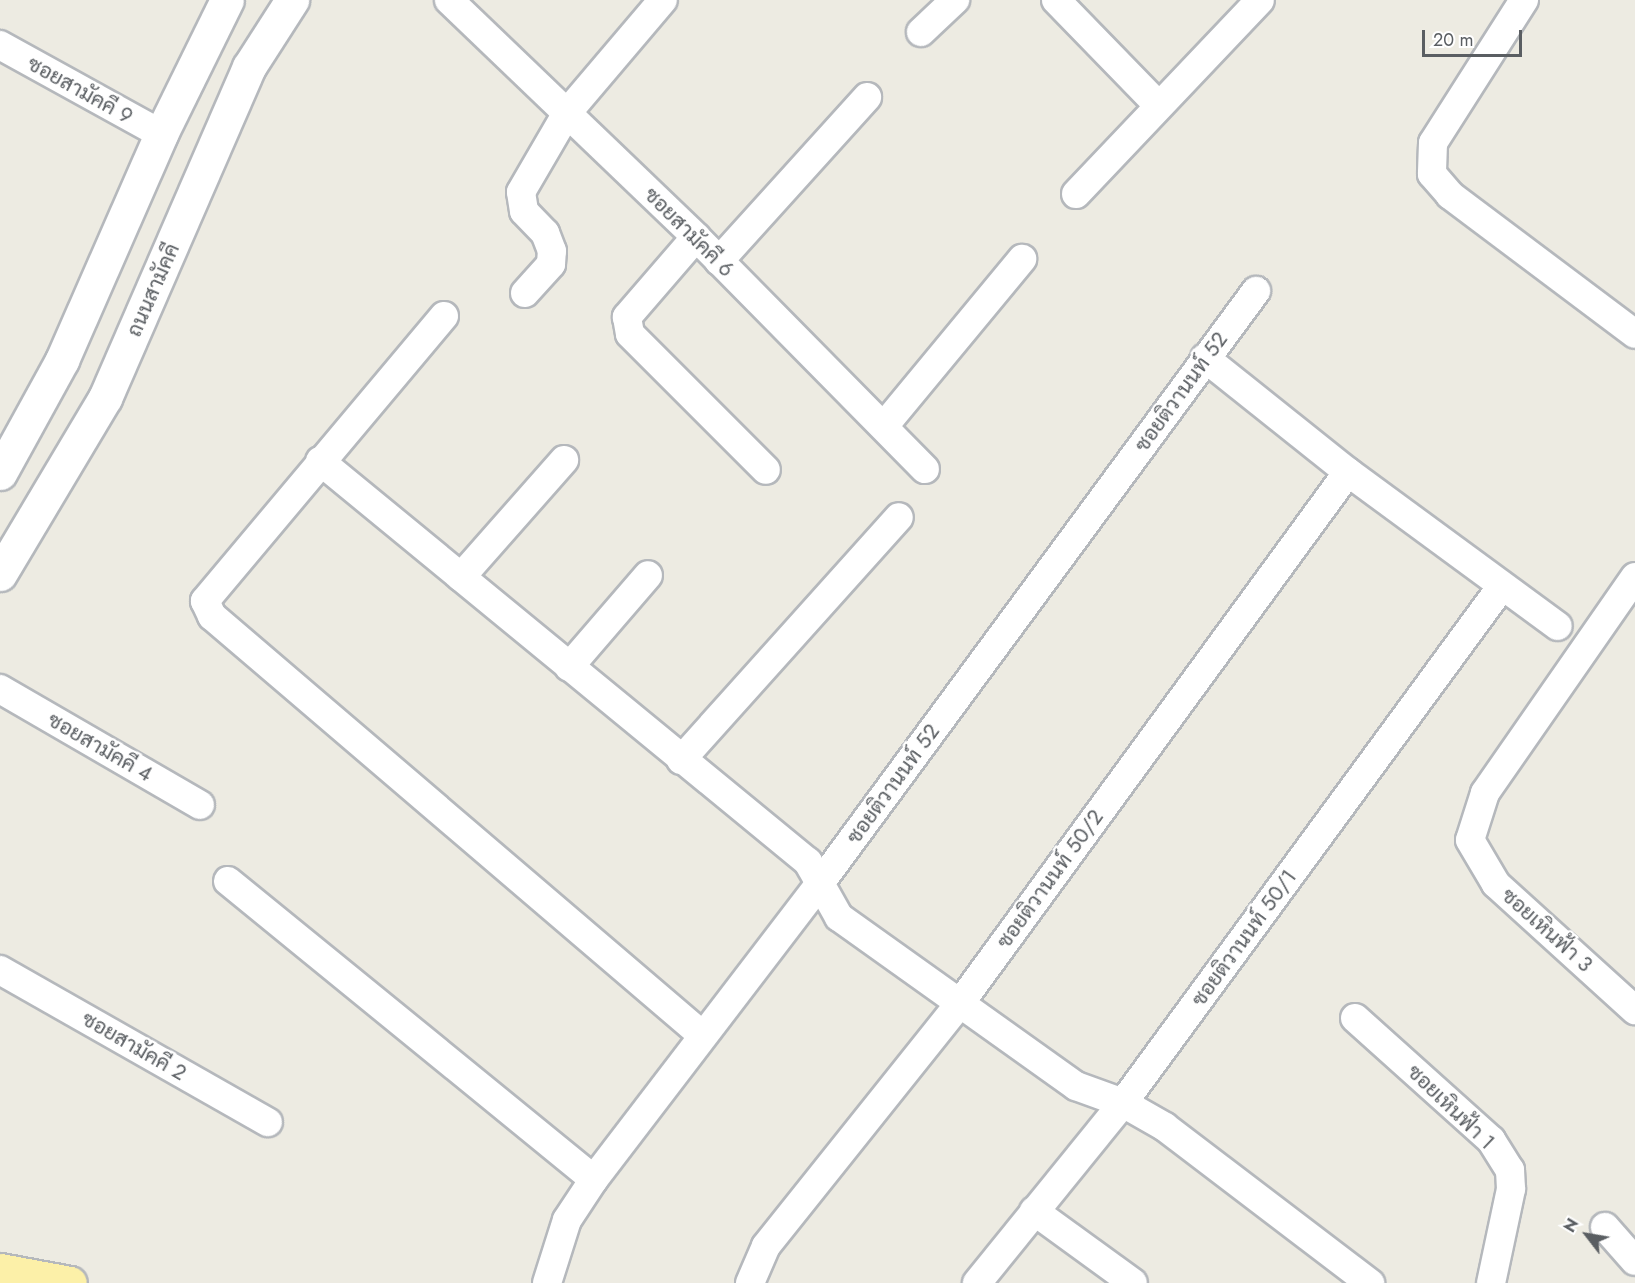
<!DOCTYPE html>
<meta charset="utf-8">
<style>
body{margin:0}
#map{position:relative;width:1635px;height:1283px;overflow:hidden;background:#edebe2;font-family:Jost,Sarabun,sans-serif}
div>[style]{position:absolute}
.roads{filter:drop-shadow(2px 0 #b5b8bc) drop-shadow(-2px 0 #b5b8bc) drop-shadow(0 2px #b5b8bc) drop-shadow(0 -2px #b5b8bc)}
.minor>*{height:28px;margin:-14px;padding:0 14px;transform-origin:14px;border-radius:14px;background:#fff}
.secondary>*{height:33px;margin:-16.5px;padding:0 16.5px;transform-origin:16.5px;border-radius:16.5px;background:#fff}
.primary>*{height:33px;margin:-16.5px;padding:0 16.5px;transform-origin:16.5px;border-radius:16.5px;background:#fcf0a8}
span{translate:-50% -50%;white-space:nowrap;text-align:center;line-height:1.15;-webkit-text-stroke:4.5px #fff;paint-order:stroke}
.street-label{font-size:21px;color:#5a5e62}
.north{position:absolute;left:1557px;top:1205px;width:60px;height:60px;-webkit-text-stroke:4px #fff;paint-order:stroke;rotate:301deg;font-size:16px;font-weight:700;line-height:24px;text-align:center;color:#5a5e62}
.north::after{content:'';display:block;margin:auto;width:21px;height:27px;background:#5a5e62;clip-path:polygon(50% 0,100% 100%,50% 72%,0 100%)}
.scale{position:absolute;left:1422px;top:30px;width:100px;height:27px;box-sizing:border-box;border:3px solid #5a5e62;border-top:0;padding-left:8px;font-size:18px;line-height:21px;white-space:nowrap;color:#5a5e62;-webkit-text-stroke:4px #fff;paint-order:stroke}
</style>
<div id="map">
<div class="roads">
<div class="minor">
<i style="left:449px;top:0;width:342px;rotate:43.8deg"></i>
<i style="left:696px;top:237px;width:326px;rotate:45.4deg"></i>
<i style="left:1056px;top:0;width:145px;rotate:45.8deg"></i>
<i style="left:1524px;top:0;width:169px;rotate:122.5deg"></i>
<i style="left:1433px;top:143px;width:31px;rotate:92deg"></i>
<i style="left:1432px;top:174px;width:28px;rotate:49deg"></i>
<i style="left:1450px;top:195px;width:231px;rotate:36.9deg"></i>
<i style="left:921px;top:32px;width:47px;rotate:-43.3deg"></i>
<i style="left:0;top:45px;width:184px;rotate:28.9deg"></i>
<i style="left:1076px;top:194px;width:267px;rotate:-46.5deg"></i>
<i style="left:696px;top:237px;width:106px;rotate:130.8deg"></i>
<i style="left:627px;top:317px;width:17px;rotate:80deg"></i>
<i style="left:630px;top:334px;width:192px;rotate:45deg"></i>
<i style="left:719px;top:261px;width:221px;rotate:-47.9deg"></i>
<i style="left:525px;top:293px;width:39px;rotate:-48deg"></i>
<i style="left:551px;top:264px;width:13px;rotate:-86deg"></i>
<i style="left:552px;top:251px;width:19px;rotate:-111deg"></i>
<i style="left:545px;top:233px;width:30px;rotate:-134deg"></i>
<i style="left:524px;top:211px;width:19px;rotate:-99deg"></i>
<i style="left:521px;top:192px;width:91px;rotate:-59.8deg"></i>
<i style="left:567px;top:113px;width:148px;rotate:-49.7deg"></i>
<i style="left:444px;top:316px;width:372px;rotate:130deg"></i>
<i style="left:205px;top:601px;width:17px;rotate:65deg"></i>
<i style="left:212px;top:616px;width:645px;rotate:40.53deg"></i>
<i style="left:1205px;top:358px;width:183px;rotate:38.6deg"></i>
<i style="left:1348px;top:472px;width:260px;rotate:36.3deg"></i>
<i style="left:884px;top:426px;width:217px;rotate:-50.4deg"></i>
<i style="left:320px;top:461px;width:632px;rotate:39.41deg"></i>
<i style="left:808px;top:862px;width:63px;rotate:60.6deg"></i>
<i style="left:839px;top:917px;width:291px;rotate:35.5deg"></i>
<i style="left:1076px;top:1086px;width:50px;rotate:19.9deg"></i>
<i style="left:1123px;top:1103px;width:48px;rotate:29.7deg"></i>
<i style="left:1165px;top:1127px;width:258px;rotate:37.3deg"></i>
<i style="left:461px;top:577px;width:156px;rotate:-48.6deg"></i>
<i style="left:1635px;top:577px;width:263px;rotate:124.8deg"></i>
<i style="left:1485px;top:793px;width:49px;rotate:107.7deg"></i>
<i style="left:1470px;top:840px;width:51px;rotate:59.4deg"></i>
<i style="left:1496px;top:884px;width:188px;rotate:42.2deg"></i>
<i style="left:569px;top:667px;width:121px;rotate:-49.3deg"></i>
<i style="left:0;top:689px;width:231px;rotate:30.1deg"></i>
<i style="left:681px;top:760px;width:326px;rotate:-48.1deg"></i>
<i style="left:228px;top:881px;width:472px;rotate:39.2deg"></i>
<i style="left:0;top:970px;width:308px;rotate:29.6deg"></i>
<i style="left:1355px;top:1018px;width:183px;rotate:41.9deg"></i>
<i style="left:1491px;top:1140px;width:36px;rotate:58deg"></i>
<i style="left:1510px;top:1170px;width:19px;rotate:87deg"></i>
<i style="left:1511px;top:1189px;width:96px;rotate:102deg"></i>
<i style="left:1034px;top:1211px;width:122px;rotate:36deg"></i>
<i style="left:1605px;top:1227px;width:45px;rotate:48.6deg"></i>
<i style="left:547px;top:1283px;width:66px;rotate:-72.4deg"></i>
<i style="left:567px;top:1220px;width:49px;rotate:-56.6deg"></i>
<i style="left:594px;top:1179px;width:369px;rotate:-52.6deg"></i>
<i style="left:818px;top:886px;width:739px;rotate:-53.64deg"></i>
<i style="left:750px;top:1283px;width:40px;rotate:-66.6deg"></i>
<i style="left:766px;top:1246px;width:312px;rotate:-51.4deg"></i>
<i style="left:961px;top:1002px;width:656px;rotate:-53.86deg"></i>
<i style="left:977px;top:1283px;width:232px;rotate:-51deg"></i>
<i style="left:1123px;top:1103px;width:641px;rotate:-53.76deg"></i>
</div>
<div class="secondary">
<i style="left:0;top:473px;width:129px;rotate:-61.2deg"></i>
<i style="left:62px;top:360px;width:247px;rotate:-66.3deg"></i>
<i style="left:161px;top:134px;width:149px;rotate:-63.8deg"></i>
<i style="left:0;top:574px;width:205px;rotate:-59.2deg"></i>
<i style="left:105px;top:398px;width:361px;rotate:-66.5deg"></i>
<i style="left:249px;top:67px;width:80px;rotate:-57.3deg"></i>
</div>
<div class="primary">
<i style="left:0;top:1270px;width:71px;rotate:10.5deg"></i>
</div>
</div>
<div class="street-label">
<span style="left:80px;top:90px;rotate:29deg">ซอยสามัคคี 9</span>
<span style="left:689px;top:232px;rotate:45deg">ซอยสามัคคี 6</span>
<span style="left:153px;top:290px;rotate:-66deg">ถนนสามัคคี</span>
<span style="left:1181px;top:392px;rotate:-54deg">ซอยติวานนท์ 52</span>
<span style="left:100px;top:747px;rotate:30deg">ซอยสามัคคี 4</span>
<span style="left:893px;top:784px;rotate:-54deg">ซอยติวานนท์ 52</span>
<span style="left:1050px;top:879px;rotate:-54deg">ซอยติวานนท์ 50/2</span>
<span style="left:1547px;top:930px;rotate:42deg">ซอยเหินฟ้า 3</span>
<span style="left:1244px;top:938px;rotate:-54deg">ซอยติวานนท์ 50/1</span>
<span style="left:134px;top:1046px;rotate:30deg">ซอยสามัคคี 2</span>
<span style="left:1451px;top:1107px;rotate:44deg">ซอยเหินฟ้า 1</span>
</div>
<div class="north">N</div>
<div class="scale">20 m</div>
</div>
